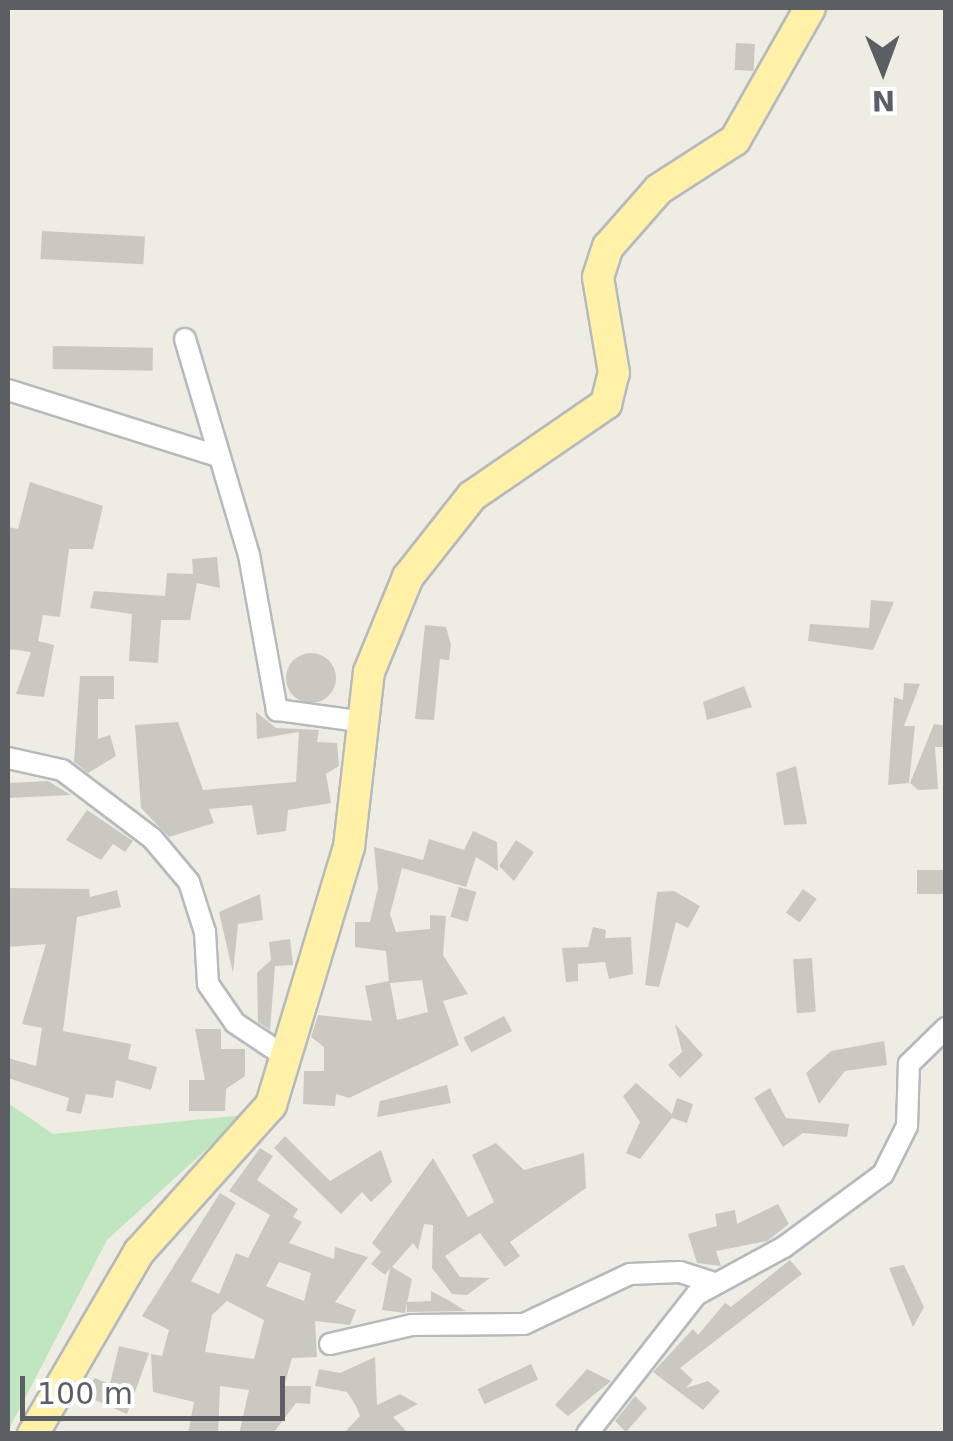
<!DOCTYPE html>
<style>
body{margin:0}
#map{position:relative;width:953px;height:1441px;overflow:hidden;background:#eeece3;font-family:"DejaVu Sans",sans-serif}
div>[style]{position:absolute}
.green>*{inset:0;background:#c0e6c0}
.building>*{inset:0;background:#cbc8c2;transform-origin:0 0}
.round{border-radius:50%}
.roads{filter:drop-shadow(2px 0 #b6b9bd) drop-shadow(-2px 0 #b6b9bd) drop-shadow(0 2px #b6b9bd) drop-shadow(0 -2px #b6b9bd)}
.street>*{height:20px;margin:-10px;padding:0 10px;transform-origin:10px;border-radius:10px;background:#fff}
.primary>*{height:30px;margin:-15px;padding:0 15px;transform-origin:15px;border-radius:15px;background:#fff1a7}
span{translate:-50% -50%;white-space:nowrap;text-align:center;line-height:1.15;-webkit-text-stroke:9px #fff;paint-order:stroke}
.frame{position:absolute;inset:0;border:10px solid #5b5f64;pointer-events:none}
.north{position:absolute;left:833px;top:20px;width:100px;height:100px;-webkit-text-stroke:8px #fff;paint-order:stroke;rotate:179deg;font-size:28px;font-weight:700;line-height:40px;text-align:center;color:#5b5f64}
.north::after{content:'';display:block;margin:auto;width:35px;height:45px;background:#5b5f64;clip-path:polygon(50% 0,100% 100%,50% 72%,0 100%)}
.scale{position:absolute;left:20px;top:1376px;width:265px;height:45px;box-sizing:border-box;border:5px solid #5b5f64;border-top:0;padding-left:12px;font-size:30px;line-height:35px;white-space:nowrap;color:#5b5f64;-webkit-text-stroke:8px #fff;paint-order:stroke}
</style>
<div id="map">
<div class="green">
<i style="clip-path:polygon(8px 1103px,53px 1134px,244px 1115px,107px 1240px,9px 1429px)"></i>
</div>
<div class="building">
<i style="left:736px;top:43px;width:19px;height:27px;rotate:3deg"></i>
<i style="left:42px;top:231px;width:103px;height:28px;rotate:3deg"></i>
<i style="left:53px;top:346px;width:100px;height:23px;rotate:1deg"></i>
<i style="clip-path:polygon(30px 482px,103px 506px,93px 549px,69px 549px,60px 617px,43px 615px,38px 641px,54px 645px,44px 697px,16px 694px,31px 652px,8px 649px,8px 527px,18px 529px)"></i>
<i style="clip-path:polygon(217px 557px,220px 588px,197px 583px,190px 620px,161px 620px,158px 663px,129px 661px,132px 614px,90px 608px,94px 591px,165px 596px,167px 573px,193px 574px,192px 559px)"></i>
<i style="clip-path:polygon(871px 600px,894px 602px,873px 650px,808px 641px,810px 624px,869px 628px)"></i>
<i style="clip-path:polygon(425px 625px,446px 627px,451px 645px,449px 660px,440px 659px,434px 720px,415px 719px)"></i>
<i class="round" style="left:286px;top:653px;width:50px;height:50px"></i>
<i style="clip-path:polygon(80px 676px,114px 676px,114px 699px,98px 699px,98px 739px,110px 735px,116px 756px,88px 773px,74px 762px)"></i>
<i style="clip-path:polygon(904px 683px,920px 684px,904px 726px,915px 726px,909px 783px,888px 785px,894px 697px,903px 700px)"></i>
<i style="clip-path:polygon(744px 686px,752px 707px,707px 720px,703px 702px)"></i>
<i style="clip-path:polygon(256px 712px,276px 728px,319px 730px,317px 742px,337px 743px,339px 766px,326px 774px,331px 803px,288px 810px,286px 831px,257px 835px,252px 805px,209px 809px,214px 823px,169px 837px,141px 808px,135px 725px,178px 722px,203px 790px,296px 782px,299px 732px,257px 739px)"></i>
<i style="clip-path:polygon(934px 724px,946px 726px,946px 747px,935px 747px,938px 789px,918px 790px,910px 783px)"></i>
<i style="clip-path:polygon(796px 766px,807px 824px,784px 825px,776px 773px)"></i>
<i style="clip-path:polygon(48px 781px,71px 795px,8px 798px,8px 783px)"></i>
<i style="clip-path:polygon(87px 810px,133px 841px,125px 852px,113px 844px,101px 860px,66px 840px)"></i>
<i style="clip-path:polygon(evenodd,473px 831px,497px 842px,498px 871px,476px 857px,466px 887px,402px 868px,390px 914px,396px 932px,430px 929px,430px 915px,446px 916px,443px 955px,468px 994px,443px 1001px,459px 1045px,349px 1098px,336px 1094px,335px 1106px,303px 1104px,304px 1071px,324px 1071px,324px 1047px,311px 1037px,318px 1015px,372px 1021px,365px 986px,389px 981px,386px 951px,355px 947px,355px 922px,370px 922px,378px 888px,374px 847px,423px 860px,429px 839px,464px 850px,473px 831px,422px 980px,428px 1012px,397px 1020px,390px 983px,422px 980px)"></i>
<i style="clip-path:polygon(516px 840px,534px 852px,514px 881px,499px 866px)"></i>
<i style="left:946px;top:870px;width:24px;height:29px;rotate:90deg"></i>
<i style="left:459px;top:887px;width:18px;height:31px;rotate:16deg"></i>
<i style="clip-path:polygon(8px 888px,89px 889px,90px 897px,117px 890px,121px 907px,77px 917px,63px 1031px,131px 1044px,128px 1059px,157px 1067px,151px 1090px,116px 1080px,113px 1098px,86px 1094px,81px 1114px,66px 1111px,69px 1098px,8px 1078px,8px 1058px,36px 1066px,42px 1028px,22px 1024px,46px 944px,8px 947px)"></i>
<i style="left:803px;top:889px;width:17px;height:29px;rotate:36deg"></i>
<i style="clip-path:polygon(674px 891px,700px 906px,688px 928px,676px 922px,659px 987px,645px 985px,657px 892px)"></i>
<i style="clip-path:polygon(260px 894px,263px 920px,238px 924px,233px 973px,219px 912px)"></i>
<i style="clip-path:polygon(593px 927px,606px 930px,605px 938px,631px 937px,633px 974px,609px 979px,605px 962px,578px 964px,578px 981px,566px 982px,562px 948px,588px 947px)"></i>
<i style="clip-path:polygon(290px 939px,293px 965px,275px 966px,270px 1030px,258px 1022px,257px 973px,271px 960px,269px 942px)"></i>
<i style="left:812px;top:958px;width:54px;height:19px;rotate:86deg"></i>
<i style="left:504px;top:1016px;width:17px;height:46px;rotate:62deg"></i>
<i style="clip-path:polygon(675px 1024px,703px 1055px,680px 1078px,668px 1065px,682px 1052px)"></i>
<i style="clip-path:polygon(195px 1029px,221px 1029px,221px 1049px,245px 1049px,245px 1076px,226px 1089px,225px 1111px,189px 1111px,189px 1080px,205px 1080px)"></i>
<i style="clip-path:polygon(884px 1041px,887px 1065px,845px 1071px,819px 1104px,806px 1073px,831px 1051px)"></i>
<i style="clip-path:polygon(636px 1083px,672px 1114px,677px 1098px,693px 1104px,687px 1123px,672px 1118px,640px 1159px,626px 1153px,640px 1122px,623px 1096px)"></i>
<i style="clip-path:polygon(447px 1085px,451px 1103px,377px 1117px,380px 1101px)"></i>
<i style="clip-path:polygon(770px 1088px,786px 1118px,849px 1124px,847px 1137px,803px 1133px,783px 1147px,754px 1098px)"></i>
<i style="clip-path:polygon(285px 1136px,330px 1181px,381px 1150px,392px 1182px,371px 1202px,362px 1192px,341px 1214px,274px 1148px)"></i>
<i style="clip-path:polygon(496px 1143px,524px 1170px,584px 1153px,586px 1188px,510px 1242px,520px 1256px,505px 1267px,480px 1233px,445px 1256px,460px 1277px,490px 1278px,467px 1295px,452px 1294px,432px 1268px,433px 1225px,424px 1224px,418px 1250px,413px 1243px,392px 1267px,412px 1279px,405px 1313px,382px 1310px,390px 1268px,385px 1275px,371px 1264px,381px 1252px,372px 1243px,433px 1158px,468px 1217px,494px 1202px,472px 1155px)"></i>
<i style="clip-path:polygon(evenodd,260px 1148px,273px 1156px,257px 1180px,298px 1209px,293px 1217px,302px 1222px,289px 1243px,334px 1259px,335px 1247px,368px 1257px,335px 1302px,356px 1310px,350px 1325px,315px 1321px,317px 1357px,292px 1358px,284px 1386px,311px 1386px,310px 1404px,296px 1403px,274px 1432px,239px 1434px,249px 1390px,220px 1386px,218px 1434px,188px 1434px,194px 1402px,153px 1392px,151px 1354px,162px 1356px,169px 1330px,142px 1316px,220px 1193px,236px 1203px,191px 1281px,219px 1294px,236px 1253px,248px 1258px,270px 1215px,229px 1191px,260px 1148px,279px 1262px,311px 1273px,304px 1301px,266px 1286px,279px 1262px,260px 1148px,227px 1301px,264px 1320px,254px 1359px,205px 1352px,212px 1315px,227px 1301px)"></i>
<i style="clip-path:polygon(778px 1204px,789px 1224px,767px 1241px,716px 1251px,721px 1266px,697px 1263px,688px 1234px,717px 1226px,715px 1214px,735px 1210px,737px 1224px)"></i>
<i style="clip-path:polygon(790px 1260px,802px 1274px,680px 1368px,693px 1380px,686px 1388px,708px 1381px,720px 1391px,703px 1410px,653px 1372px,693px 1329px,698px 1335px,725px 1303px,731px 1307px)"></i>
<i style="clip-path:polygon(904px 1265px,924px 1307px,913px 1327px,889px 1268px)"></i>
<i style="clip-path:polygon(431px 1291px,448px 1300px,466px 1311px,407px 1312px,407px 1302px,431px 1301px)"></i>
<i style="clip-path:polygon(119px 1346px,149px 1353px,127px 1414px,86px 1396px,94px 1378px,110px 1384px)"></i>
<i style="clip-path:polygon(375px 1357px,377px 1405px,400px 1394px,418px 1404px,393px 1417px,409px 1434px,343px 1434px,360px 1416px,356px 1406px,347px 1392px,315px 1386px,319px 1369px,340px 1373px)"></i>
<i style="left:531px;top:1364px;width:17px;height:59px;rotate:65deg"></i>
<i style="clip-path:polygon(587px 1369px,611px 1381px,568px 1416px,555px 1405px)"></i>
<i style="clip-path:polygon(635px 1396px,647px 1408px,626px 1432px,615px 1421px)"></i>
</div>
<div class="roads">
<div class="street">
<i style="left:185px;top:339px;width:225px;rotate:73.5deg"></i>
<i style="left:249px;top:555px;width:158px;rotate:79.8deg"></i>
<i style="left:277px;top:710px;width:82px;rotate:7.7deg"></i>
<i style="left:8px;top:390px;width:222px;rotate:17.5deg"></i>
<i style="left:8px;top:758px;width:55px;rotate:12.5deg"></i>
<i style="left:62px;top:770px;width:113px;rotate:37.1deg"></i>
<i style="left:152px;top:838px;width:57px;rotate:49.9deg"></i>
<i style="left:189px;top:882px;width:52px;rotate:72.3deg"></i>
<i style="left:205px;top:932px;width:52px;rotate:86.7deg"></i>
<i style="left:208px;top:984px;width:47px;rotate:55.3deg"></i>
<i style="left:235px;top:1023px;width:58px;rotate:33.7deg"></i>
<i style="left:330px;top:1344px;width:84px;rotate:-13deg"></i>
<i style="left:412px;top:1325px;width:112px;rotate:-0.5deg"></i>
<i style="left:524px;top:1324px;width:117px;rotate:-25.3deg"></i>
<i style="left:630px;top:1274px;width:50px;rotate:-2.3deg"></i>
<i style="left:680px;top:1272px;width:36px;rotate:18deg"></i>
<i style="left:587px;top:1434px;width:177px;rotate:-51.9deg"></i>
<i style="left:696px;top:1295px;width:100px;rotate:-28.6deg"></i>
<i style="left:784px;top:1247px;width:123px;rotate:-36.4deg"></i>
<i style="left:883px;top:1174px;width:54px;rotate:-63.4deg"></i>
<i style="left:907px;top:1126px;width:62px;rotate:-88.2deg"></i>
<i style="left:909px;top:1064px;width:52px;rotate:-44.2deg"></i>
</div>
<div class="primary">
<i style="left:33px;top:1434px;width:211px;rotate:-59.8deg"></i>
<i style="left:139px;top:1252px;width:198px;rotate:-48.1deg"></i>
<i style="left:271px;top:1105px;width:270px;rotate:-73.2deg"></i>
<i style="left:349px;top:847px;width:176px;rotate:-83.5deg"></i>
<i style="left:369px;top:672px;width:103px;rotate:-67.7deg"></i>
<i style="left:408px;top:577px;width:103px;rotate:-51.7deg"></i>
<i style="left:472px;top:496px;width:163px;rotate:-34.5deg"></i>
<i style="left:606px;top:404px;width:32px;rotate:-76deg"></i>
<i style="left:614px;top:373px;width:97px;rotate:-99.5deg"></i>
<i style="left:598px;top:277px;width:32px;rotate:-72deg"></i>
<i style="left:608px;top:247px;width:77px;rotate:-48.7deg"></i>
<i style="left:659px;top:189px;width:90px;rotate:-32.8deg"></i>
<i style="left:735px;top:140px;width:152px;rotate:-60.4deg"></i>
</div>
</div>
<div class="frame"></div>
<div class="north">N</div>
<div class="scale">100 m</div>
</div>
